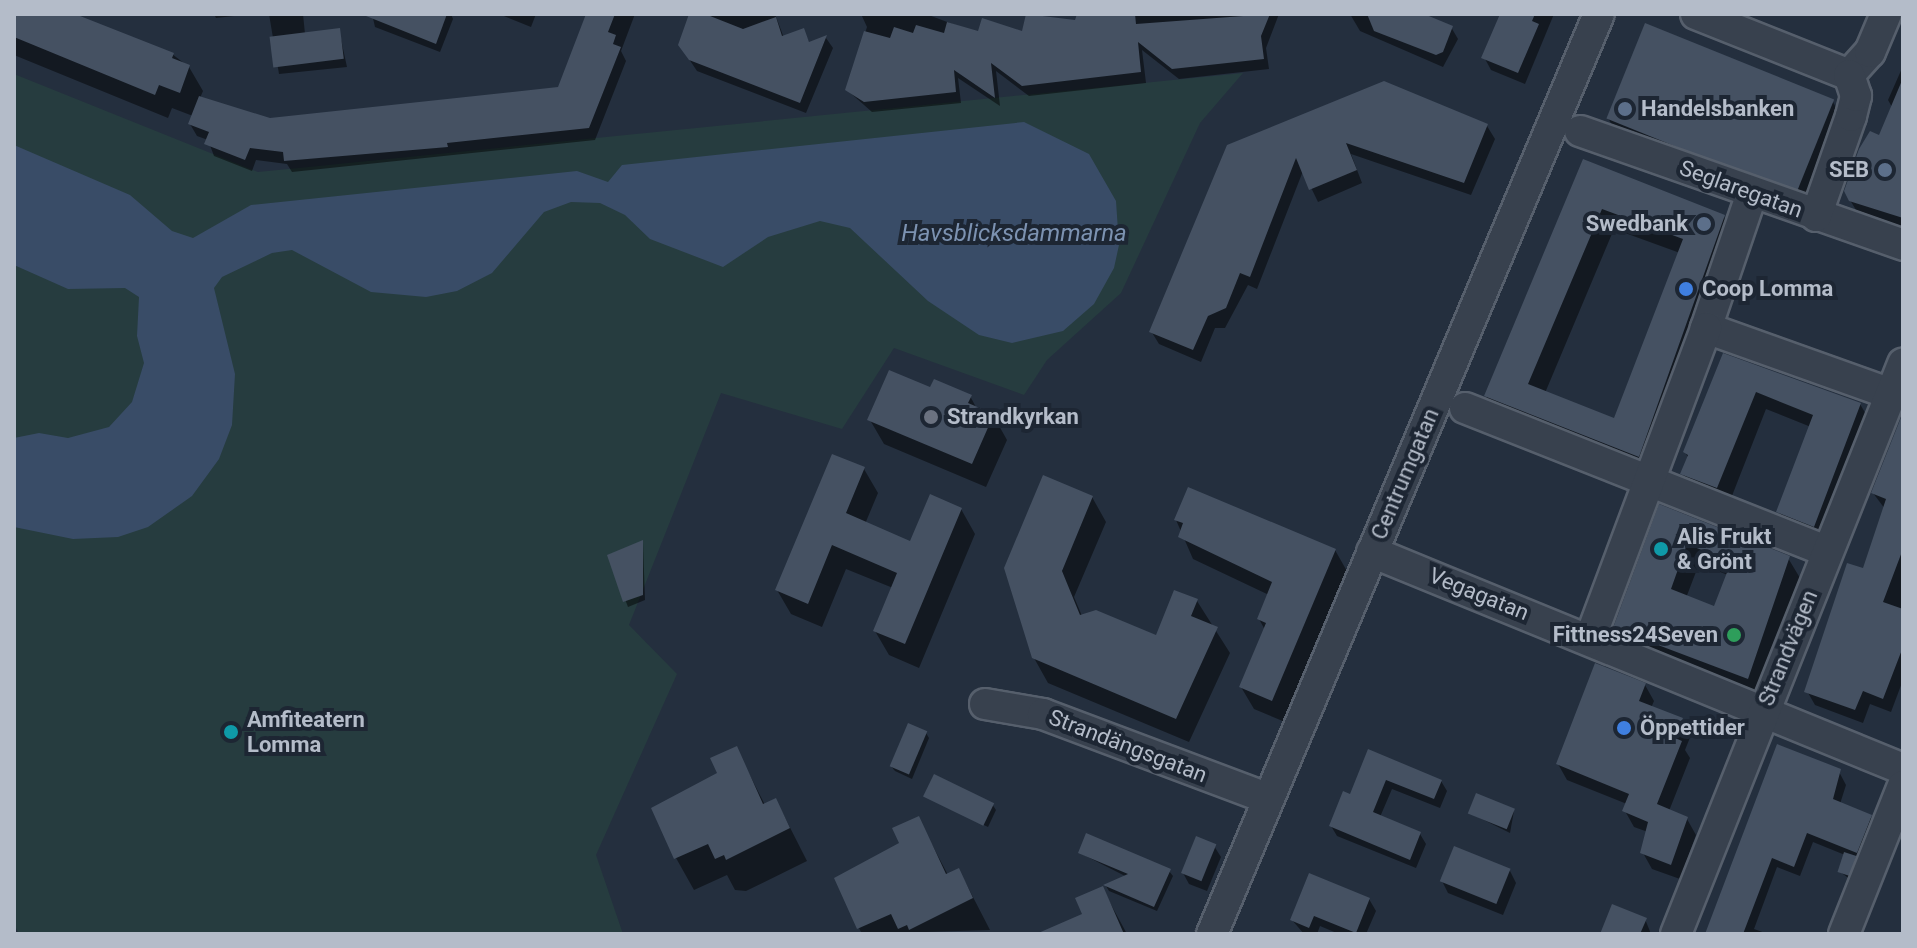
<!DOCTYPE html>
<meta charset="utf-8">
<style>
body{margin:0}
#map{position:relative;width:1917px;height:948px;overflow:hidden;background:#242f3e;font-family:Roboto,sans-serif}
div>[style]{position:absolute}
.green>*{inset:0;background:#263c3f}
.water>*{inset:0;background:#394c67}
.shadow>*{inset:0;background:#0007}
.building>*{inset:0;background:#455162;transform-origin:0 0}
.roads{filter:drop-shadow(2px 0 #565f6c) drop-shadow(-2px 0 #565f6c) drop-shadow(0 2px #565f6c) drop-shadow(0 -2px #565f6c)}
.minor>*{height:30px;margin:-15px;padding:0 15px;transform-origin:15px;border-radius:15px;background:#38414e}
.dots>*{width:22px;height:22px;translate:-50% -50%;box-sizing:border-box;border:4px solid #1d2633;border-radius:50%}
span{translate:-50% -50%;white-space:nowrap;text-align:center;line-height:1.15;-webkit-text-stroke:8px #1d2633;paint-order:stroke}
.poi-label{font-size:22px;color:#b4bcc9;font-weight:700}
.left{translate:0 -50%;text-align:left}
.right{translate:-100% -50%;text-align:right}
.street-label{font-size:22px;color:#b4bcc9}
.water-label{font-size:24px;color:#7c92b1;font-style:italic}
.frame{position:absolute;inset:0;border:16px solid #b4bcc9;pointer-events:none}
</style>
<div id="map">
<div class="green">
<i style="clip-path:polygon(1243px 73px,1200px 123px,1121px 293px,1047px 360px,1024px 395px,894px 348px,842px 429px,721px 393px,629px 625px,677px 674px,596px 855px,623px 934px,19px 934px,14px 924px,14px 74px,258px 172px)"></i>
</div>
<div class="water">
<i style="clip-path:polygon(1024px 122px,1089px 154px,1116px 201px,1119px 245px,1114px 268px,1094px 304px,1063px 331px,1012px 343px,979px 335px,928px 301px,850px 228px,820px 221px,768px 237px,723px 267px,650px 239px,625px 215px,600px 203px,571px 202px,544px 212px,492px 273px,457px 291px,426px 297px,371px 292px,292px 250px,272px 253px,222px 277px,214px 288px,235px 374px,232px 425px,219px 459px,192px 496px,148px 527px,118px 537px,73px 539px,14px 527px,14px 438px,39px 433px,68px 438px,109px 427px,132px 402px,144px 363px,137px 336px,139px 297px,125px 288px,68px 289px,14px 265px,14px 145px,130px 195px,172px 231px,193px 238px,251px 205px,577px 171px,608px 182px,622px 165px)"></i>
</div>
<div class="shadow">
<i style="clip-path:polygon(14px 14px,61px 14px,172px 54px,189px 67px,203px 91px,200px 98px,270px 120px,559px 89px,588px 14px,635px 14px,621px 51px,626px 61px,595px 140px,292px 172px,287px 164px,256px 160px,252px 171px,214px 156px,208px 140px,197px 136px,190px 124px,193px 116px,172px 108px,168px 118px,14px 55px)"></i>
<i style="clip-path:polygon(214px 14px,252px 14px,216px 18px)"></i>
<i style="clip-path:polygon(269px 14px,303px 14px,305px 34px,339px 30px,347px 67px,279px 74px)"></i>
<i style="clip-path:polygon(372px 14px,451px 14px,453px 19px,440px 52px,375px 27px)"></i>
<i style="clip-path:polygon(499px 14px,536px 14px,531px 27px)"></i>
<i style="clip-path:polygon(692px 14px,775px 14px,784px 38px,803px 30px,810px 44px,826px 38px,833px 48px,806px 113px,697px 71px,687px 56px)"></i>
<i style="clip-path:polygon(861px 14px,926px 14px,979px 34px,1090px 54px,1079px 14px,1279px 14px,1266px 48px,1269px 69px,1179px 79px,1142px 50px,1146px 83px,1029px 96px,996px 71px,1000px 106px,958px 78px,961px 103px,872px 112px,847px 90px,867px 27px)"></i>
<i style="clip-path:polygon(1350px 14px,1419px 14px,1451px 27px,1458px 39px,1443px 67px,1360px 31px)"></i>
<i style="clip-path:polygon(1502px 14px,1554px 14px,1525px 84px,1491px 70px,1484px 57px)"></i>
<i style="clip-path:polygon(1903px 66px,1903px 237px,1865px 225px,1850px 200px,1880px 137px,1892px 107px,1888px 100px)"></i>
<i style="clip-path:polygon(1833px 102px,1840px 115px,1806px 196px,1615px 130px,1608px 118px)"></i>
<i style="clip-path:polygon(1487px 126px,1495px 139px,1471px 195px,1351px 154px,1362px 183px,1318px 202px,1303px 171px,1257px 289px,1248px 285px,1225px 328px,1215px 328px,1201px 362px,1159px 344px,1151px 331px,1229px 147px)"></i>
<i style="clip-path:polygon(evenodd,1584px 161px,1724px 217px,1737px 238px,1651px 478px,1499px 418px,1486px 396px,1584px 161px,1614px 229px,1680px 253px,1615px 420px,1545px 393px,1614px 229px)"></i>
<i style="clip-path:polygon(1724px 356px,1860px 404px,1871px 423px,1824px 544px,1789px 530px,1779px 512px,1811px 427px,1766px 409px,1728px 506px,1693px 492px,1683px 474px,1689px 459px,1685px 452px)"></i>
<i style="clip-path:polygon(931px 389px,970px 396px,977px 409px,993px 415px,1007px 440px,986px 487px,884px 444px,870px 420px)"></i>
<i style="clip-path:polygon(1903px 418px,1903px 680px,1891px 712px,1870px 704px,1863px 723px,1815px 705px,1807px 691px,1848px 565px,1864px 571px,1885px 509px,1873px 493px)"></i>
<i style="clip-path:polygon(864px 469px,878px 493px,865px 524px,912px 543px,961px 509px,975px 534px,919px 668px,889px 655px,875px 631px,893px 588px,846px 569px,822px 627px,791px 614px,777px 590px)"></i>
<i style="clip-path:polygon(1092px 497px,1106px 522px,1074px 597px,1082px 616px,1157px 637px,1197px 601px,1230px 653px,1189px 742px,1048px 683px,1034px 658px,1006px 568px)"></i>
<i style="clip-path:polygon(evenodd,1661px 507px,1788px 558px,1800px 578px,1760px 698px,1627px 648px,1616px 628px,1661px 507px,1699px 564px,1728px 575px,1715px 609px,1686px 598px,1699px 564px)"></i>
<i style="clip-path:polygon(1176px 520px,1335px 550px,1348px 573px,1285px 722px,1254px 709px,1241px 687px,1265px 630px,1259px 619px,1269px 595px,1193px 559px)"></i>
<i style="clip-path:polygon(643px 543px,645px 600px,628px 607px,609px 556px)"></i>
<i style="clip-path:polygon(1645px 685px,1654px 701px,1651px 708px,1682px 720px,1691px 735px,1685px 750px,1690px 758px,1669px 811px,1687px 819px,1696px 835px,1680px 879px,1652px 869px,1643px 853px,1648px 832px,1634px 827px,1625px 811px,1627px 804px,1567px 780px,1558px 764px)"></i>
<i style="clip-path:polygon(926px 733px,929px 738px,912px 779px,895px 771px,891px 766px)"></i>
<i style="clip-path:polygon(736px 748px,765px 805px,776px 800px,807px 861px,746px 891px,735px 890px,727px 875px,694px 890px,676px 858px)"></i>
<i style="clip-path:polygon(1369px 752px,1441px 781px,1447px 791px,1440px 808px,1392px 789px,1380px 817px,1420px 834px,1426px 844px,1416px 868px,1337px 836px,1331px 826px,1351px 797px)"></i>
<i style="clip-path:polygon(1837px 768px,1846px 785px,1840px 804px,1871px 817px,1877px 827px,1851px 880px,1839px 871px,1845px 855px,1813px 842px,1800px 876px,1777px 867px,1754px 929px,1768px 934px,1707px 934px)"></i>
<i style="clip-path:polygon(927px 797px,992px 804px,996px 810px,988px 827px)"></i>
<i style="clip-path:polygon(1514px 811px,1510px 833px,1470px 813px)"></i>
<i style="clip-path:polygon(918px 818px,948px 875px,959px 870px,990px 930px,862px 934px,859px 928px)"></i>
<i style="clip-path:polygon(1214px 846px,1221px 857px,1207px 891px,1189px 884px,1183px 873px)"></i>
<i style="clip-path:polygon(1080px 853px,1169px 871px,1173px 876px,1157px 911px,1109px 891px,1106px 886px,1127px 877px)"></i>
<i style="clip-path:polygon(1510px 871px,1516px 883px,1503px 915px,1448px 893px,1442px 881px)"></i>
<i style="clip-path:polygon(1102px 888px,1127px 934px,1048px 934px,1085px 914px)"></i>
<i style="clip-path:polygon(1369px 899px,1376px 911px,1366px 934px,1339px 934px,1320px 926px,1317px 934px,1304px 934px,1292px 920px)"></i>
<i style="clip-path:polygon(1645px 919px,1651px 934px,1602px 934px)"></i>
</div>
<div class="building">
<i style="clip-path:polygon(14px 14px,75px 14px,174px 53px,172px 58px,190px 65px,180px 93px,159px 85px,155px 95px,14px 37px)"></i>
<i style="clip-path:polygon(361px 14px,447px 14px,436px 44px)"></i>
<i style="clip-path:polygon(586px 14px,615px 14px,608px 32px,616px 35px,613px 44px,621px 47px,589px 128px,447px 143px,448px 147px,284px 161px,283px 152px,250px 148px,245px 160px,204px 144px,209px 132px,188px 124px,199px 96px,270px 118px,558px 87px)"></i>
<i style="clip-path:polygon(689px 14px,705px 14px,743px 29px,776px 17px,782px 36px,804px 28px,809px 42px,827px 35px,800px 103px,689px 60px,678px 45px)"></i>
<i style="clip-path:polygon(1026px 14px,1075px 20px,1077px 14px,1135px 14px,1136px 24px,1270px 14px,1261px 36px,1264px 59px,1172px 69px,1138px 42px,1141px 72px,1022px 86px,991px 63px,995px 98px,954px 70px,956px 92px,864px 102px,845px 90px,864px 31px,890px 38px,894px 27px,913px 33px,916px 25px,944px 33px,947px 22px,978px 31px,982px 18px,1022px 31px)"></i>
<i style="clip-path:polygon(1367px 14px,1424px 14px,1453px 26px,1443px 52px,1436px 55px,1374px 31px)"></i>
<i style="clip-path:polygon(1500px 14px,1535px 14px,1532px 21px,1539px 24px,1518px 73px,1481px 58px)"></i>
<i style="left:1645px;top:23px;width:204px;height:103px;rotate:22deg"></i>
<i style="left:340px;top:28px;width:31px;height:71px;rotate:83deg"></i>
<i style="clip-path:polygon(1903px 78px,1903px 218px,1849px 201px,1844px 191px,1859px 149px,1870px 131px,1879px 135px)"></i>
<i style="clip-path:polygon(1384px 81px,1488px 124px,1464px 183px,1346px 143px,1357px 170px,1309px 190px,1296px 158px,1250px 277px,1240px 273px,1226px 308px,1208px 316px,1193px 350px,1149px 332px,1227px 145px)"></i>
<i style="clip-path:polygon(evenodd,1583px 159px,1725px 215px,1639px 457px,1484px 396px,1583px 159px,1602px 209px,1683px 239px,1614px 418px,1528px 384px,1602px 209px)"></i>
<i style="clip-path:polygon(1723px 353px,1861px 403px,1814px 527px,1776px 512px,1813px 415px,1756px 392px,1717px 488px,1680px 474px,1688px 455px,1683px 452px)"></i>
<i style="clip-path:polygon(889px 370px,930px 387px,934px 379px,972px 395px,968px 403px,994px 414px,972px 464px,867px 420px)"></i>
<i style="clip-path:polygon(1902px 415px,1903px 549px,1883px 602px,1903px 609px,1903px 647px,1883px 699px,1863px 691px,1855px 710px,1804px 692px,1847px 563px,1863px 568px,1886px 499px,1871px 493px)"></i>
<i style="clip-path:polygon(832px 454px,865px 467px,846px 513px,910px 541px,930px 494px,962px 508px,905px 644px,873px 631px,897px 573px,832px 545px,808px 604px,775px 590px)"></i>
<i style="clip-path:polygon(1043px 475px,1093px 496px,1062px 571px,1080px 615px,1096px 610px,1156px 635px,1174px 590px,1198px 599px,1191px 616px,1218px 627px,1176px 719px,1032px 658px,1004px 568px)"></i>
<i style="clip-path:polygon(1188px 487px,1336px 549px,1272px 701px,1239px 687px,1266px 623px,1257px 619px,1272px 582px,1178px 537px,1183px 523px,1174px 520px)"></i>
<i style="clip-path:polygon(evenodd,1659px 504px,1790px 556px,1748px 679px,1613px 628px,1659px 504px,1687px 544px,1731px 562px,1714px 606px,1671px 589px,1687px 544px)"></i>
<i style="clip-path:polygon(643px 540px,643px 595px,623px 602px,607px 555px)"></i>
<i style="clip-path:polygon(1595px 663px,1646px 683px,1639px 701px,1683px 718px,1675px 738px,1682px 741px,1657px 804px,1688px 817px,1671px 865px,1640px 853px,1648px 822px,1622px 811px,1629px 794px,1556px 764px)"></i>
<i style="left:908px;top:723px;width:21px;height:47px;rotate:23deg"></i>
<i style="clip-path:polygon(1777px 744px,1841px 769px,1833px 799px,1872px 815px,1857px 853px,1807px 833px,1794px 867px,1772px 858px,1743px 934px,1705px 934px)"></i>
<i style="clip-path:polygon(737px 746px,763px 804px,776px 798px,790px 828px,726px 860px,724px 855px,715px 859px,708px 844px,674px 859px,651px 808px,717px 773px,710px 758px)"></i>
<i style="clip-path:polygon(1368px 749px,1442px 780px,1434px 799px,1386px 780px,1373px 812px,1421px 832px,1410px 860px,1329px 826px,1343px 791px,1350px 794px)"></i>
<i style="left:934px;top:774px;width:67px;height:25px;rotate:26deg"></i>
<i style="left:1476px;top:793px;width:42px;height:22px;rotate:22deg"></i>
<i style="clip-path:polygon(919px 816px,946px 874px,959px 868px,973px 898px,909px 930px,907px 925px,898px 929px,891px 914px,857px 929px,834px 878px,899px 843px,892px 828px)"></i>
<i style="clip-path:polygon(1086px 833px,1171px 869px,1154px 907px,1103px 885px,1128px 874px,1078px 853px)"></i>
<i style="left:1196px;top:836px;width:22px;height:40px;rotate:22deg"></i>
<i style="left:1454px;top:846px;width:61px;height:38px;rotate:22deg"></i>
<i style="left:1844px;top:852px;width:13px;height:21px;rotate:18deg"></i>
<i style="clip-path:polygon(1309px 873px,1370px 898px,1356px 933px,1314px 916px,1309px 928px,1290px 920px)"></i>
<i style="clip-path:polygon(1103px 886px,1124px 934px,1036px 934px,1082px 914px,1075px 898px)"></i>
<i style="clip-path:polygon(1612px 904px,1647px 918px,1640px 934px,1600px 934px)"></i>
</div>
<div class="roads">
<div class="minor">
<i style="left:1696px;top:14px;width:165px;rotate:21.7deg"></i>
<i style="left:1849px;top:75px;width:31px;rotate:-48deg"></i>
<i style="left:1870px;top:52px;width:41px;rotate:-67.2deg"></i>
<i style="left:1580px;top:131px;width:343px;rotate:19.4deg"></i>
<i style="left:1752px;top:193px;width:143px;rotate:108.8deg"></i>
<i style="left:1706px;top:328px;width:196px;rotate:19.6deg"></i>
<i style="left:1816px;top:216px;width:106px;rotate:-70.7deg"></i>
<i style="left:1851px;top:116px;width:21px;rotate:-76deg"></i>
<i style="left:1856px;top:96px;width:22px;rotate:-108deg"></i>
<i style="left:1465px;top:408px;width:388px;rotate:21.6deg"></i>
<i style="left:1372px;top:552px;width:574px;rotate:22.23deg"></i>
<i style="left:1590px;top:639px;width:332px;rotate:-69.5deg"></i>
<i style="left:985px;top:704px;width:59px;rotate:9.8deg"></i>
<i style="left:1043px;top:714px;width:241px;rotate:20.6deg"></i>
<i style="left:1212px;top:934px;width:998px;rotate:-67.19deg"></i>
<i style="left:1676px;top:934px;width:614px;rotate:-68.29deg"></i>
<i style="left:1844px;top:934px;width:159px;rotate:-68.3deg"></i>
</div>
</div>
<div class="dots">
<i style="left:1625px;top:109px;background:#5c6f8a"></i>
<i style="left:1885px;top:170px;background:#5c6f8a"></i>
<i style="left:1704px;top:224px;background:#5c6f8a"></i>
<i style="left:1686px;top:289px;background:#3f7fe0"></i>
<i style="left:931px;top:417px;background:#6b7280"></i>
<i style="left:1661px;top:549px;background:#0f9aa8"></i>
<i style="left:1734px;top:635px;background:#2e9e5b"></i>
<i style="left:1624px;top:728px;background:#3f7fe0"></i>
<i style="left:231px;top:732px;background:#0f9aa8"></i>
</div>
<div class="poi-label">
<span class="left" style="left:1641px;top:109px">Handelsbanken</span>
<span class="right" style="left:1869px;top:170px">SEB</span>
<span class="right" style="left:1688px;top:224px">Swedbank</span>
<span class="left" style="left:1702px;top:289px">Coop Lomma</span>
<span class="left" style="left:947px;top:417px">Strandkyrkan</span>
<span class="left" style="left:1677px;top:549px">Alis Frukt<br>&amp; Grönt</span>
<span class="right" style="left:1718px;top:635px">Fittness24Seven</span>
<span class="left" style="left:247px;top:732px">Amfiteatern<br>Lomma</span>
<span class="left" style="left:1640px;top:728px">Öppettider</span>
</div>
<div class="street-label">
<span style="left:1741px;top:189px;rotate:20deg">Seglaregatan</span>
<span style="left:1405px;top:474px;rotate:-67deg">Centrumgatan</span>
<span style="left:1479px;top:594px;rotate:22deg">Vegagatan</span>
<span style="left:1788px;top:648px;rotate:-68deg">Strandvägen</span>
<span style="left:1128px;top:746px;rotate:21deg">Strandängsgatan</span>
</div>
<div class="water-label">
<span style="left:1014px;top:234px">Havsblicksdammarna</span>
</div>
<div class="frame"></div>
</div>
